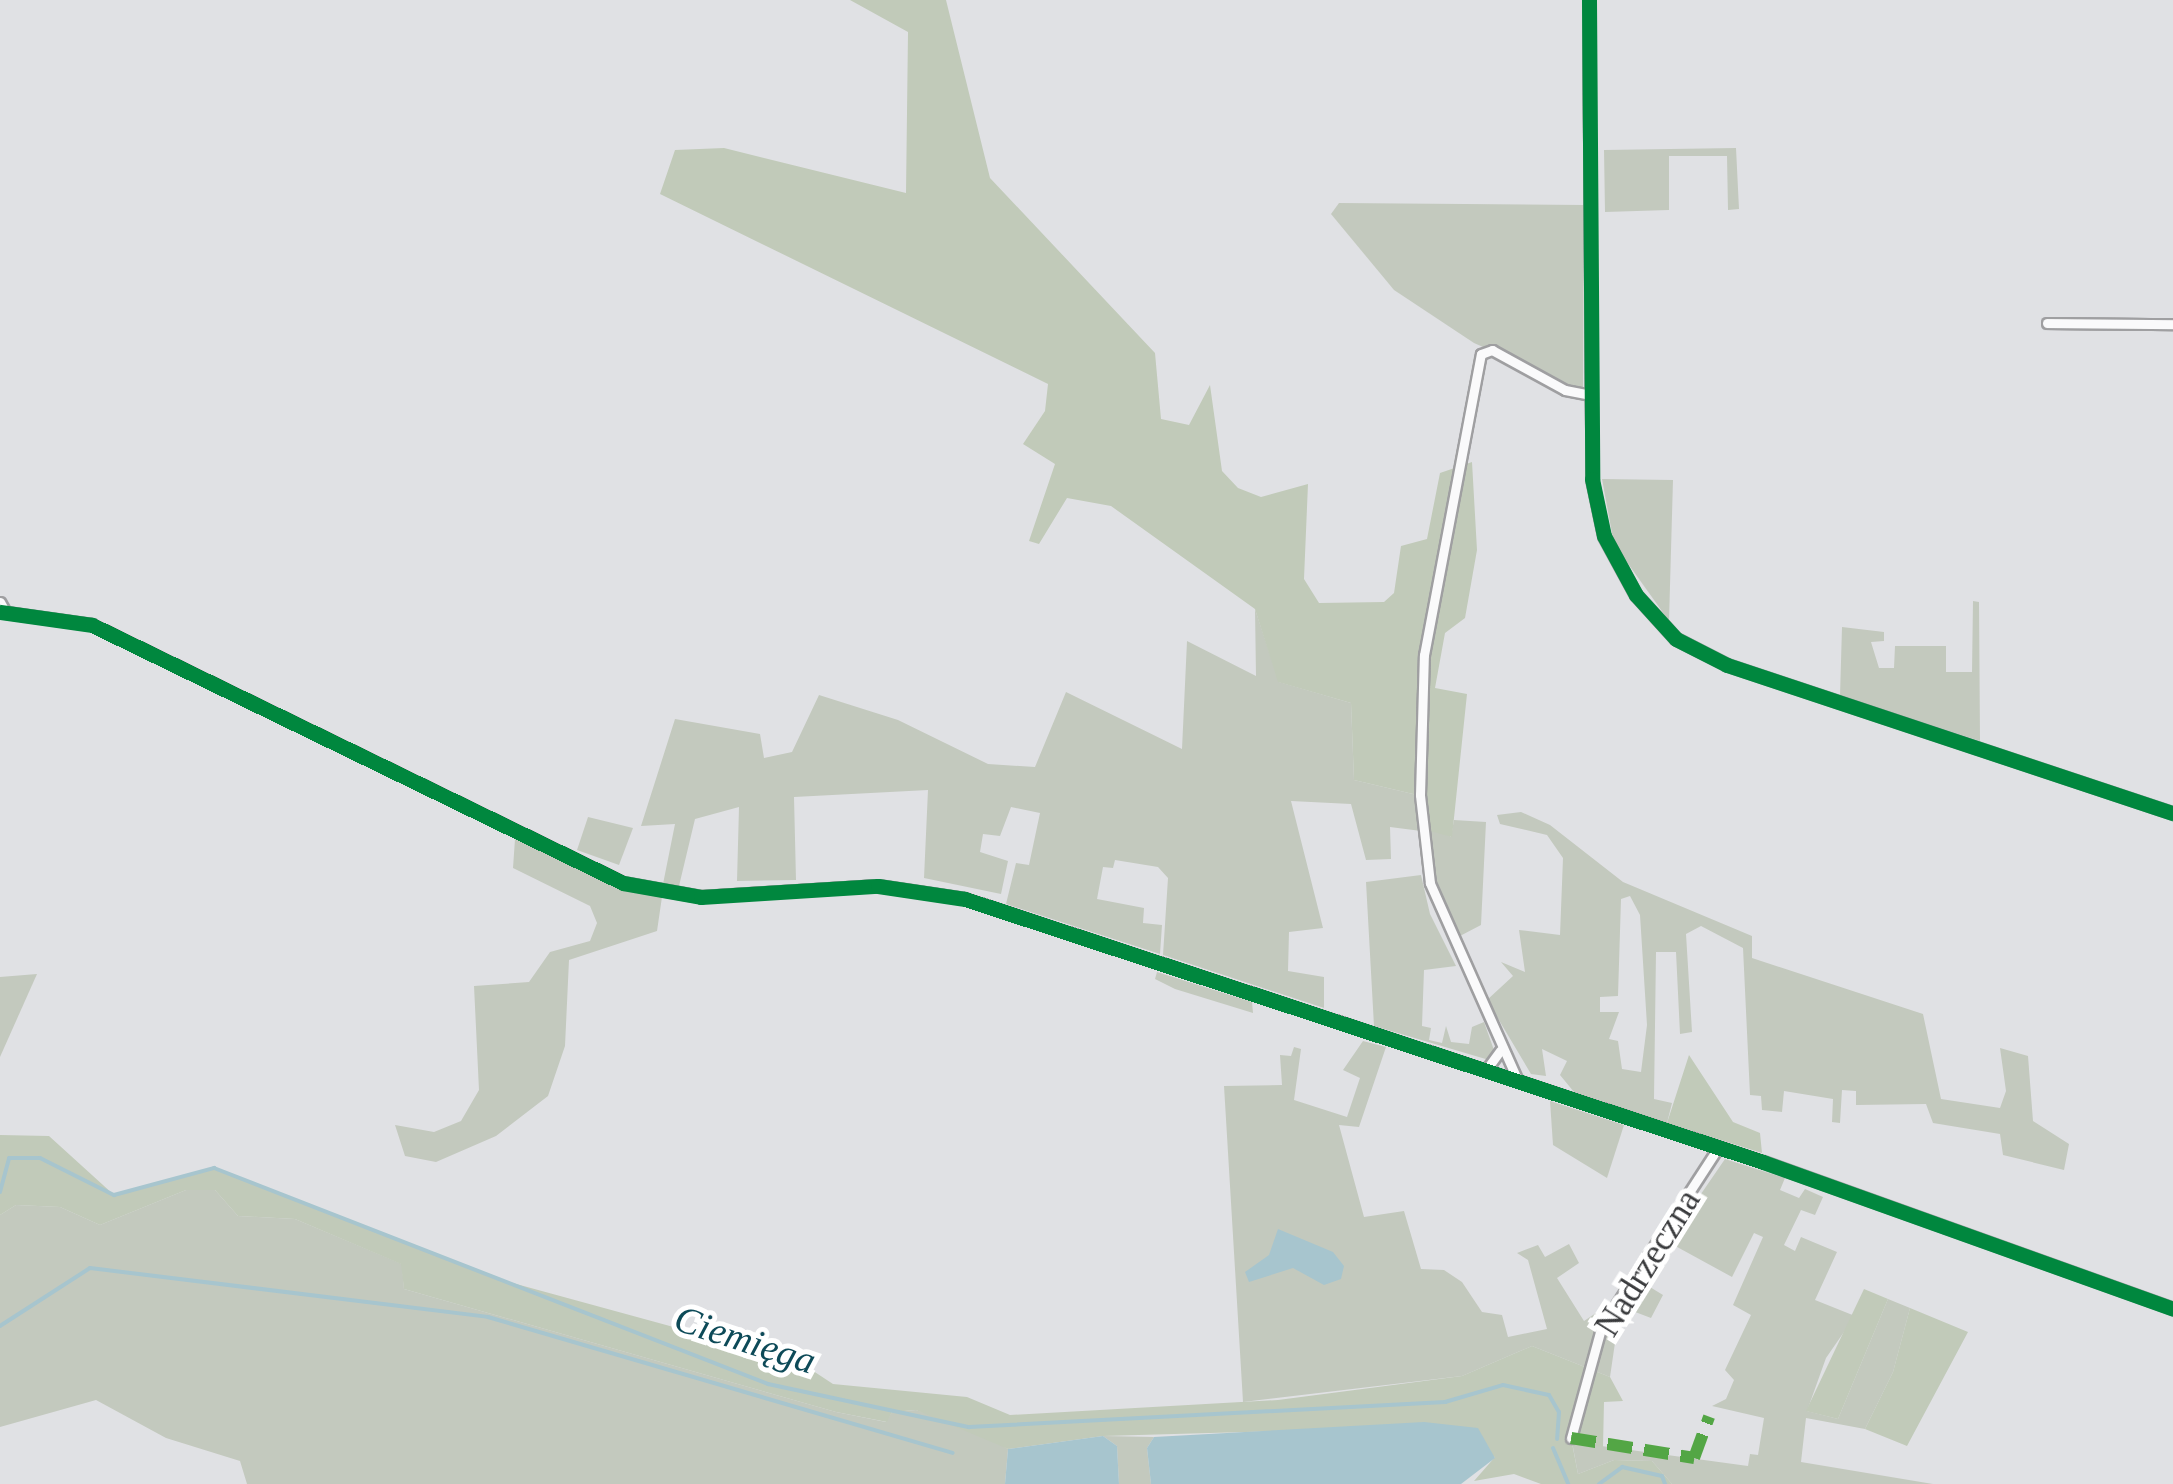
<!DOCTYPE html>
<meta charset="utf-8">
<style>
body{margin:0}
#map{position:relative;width:2173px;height:1484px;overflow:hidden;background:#e0e1e4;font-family:"Times New Roman",serif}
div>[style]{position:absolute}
.green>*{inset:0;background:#c3c9be}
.forest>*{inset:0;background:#c1cab9}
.water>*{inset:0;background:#a7c5ce}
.stream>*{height:4px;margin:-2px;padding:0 2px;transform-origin:2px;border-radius:2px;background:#a7c5ce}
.roads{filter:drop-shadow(2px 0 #9f9fa1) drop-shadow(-2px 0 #9f9fa1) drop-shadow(0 2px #9f9fa1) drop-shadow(0 -2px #9f9fa1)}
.minor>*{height:9px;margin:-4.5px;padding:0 4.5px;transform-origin:4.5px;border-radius:4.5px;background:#fafafb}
.tertiary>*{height:10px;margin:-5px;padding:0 5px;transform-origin:5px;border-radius:5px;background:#fafafb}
.quiet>*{height:12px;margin-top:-6px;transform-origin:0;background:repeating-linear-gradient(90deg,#53a645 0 25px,transparent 0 37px)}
.cycleway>*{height:15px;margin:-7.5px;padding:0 7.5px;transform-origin:7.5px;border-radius:7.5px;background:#00873e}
span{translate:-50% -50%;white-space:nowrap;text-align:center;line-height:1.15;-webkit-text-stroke:10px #fff;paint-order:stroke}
.street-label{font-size:35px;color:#393a3c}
.water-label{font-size:38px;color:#0d4a58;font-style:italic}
</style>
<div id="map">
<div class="green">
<i style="clip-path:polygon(1736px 148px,1739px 209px,1728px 210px,1727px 156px,1669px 156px,1669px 210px,1605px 212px,1604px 150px)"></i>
<i style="clip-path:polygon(1339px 203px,1584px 205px,1583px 391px,1474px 343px,1394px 290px,1331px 214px)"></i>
<i style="clip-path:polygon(1602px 479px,1673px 480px,1669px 621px,1614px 544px)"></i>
<i style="clip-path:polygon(1973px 601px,1979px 602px,1980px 741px,1840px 696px,1842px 627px,1884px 632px,1884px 641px,1871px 642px,1879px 668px,1894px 668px,1895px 646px,1946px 646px,1946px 672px,1972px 672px)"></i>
<i style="clip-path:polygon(1255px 609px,1279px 682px,1351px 703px,1354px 780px,1413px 794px,1451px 837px,1454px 820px,1486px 822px,1481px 925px,1458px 937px,1438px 890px,1429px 832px,1390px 827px,1391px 859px,1366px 860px,1351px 804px,1291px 801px,1323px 928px,1289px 932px,1288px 971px,1324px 977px,1324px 1008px,1163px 955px,1168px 878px,1158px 867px,1115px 860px,1113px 868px,1103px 867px,1097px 899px,1144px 908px,1143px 923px,1162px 925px,1160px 954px,1006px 904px,1016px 863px,1029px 865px,1040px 813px,1011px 807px,1000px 836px,983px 834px,980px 852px,1008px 861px,1001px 894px,924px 878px,928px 790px,794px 797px,796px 880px,737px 881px,739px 807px,695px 819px,679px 886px,663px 884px,675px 824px,641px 826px,675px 719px,760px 734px,764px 758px,792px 752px,819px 695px,898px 720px,988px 764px,1035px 767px,1066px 692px,1182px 749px,1187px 641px,1256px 676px)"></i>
<i style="clip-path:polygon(evenodd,1521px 812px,1550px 825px,1623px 882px,1752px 936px,1752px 958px,1923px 1014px,1941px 1099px,2000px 1108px,2006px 1091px,2000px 1048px,2028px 1056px,2033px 1121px,2069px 1144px,2064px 1170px,2003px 1155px,2000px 1134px,1933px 1123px,1926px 1104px,1856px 1105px,1856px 1091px,1842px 1090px,1840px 1123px,1832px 1122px,1833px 1099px,1784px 1091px,1782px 1112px,1762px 1110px,1761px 1096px,1750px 1095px,1743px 948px,1701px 926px,1686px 934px,1692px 1032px,1680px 1034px,1676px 952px,1656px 952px,1654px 1099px,1672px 1103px,1667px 1123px,1574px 1092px,1560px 1075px,1567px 1061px,1542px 1049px,1546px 1076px,1531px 1074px,1487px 1000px,1513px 976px,1501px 962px,1525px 972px,1519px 930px,1560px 935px,1563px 858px,1547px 835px,1500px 824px,1497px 815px,1521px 812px,1630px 896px,1640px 915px,1647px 1025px,1641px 1072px,1622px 1069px,1618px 1041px,1609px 1039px,1619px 1012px,1600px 1012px,1600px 997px,1618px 996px,1621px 899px,1630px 896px)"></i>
<i style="clip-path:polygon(588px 817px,633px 828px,619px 865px,577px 850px)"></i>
<i style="clip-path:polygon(515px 839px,611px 884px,662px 897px,657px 931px,569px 960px,565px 1046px,548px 1096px,496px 1136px,436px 1162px,405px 1156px,395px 1125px,434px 1132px,461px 1121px,479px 1090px,474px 986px,529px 982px,550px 952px,590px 941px,597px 923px,590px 906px,513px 868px)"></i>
<i style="clip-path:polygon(1421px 875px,1430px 914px,1456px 966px,1424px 970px,1422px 1026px,1431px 1028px,1429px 1040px,1442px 1043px,1446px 1026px,1451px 1042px,1469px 1044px,1472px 1027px,1484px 1022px,1495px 1053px,1489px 1060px,1374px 1026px,1366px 882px)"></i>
<i style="clip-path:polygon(1157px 972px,1252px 1002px,1253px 1013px,1175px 989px,1155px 979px)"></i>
<i style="clip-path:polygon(37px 974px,0 1057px,0 977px)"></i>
<i style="clip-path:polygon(1363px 1041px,1386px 1047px,1359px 1127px,1339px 1125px,1364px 1217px,1404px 1211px,1421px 1269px,1444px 1270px,1462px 1282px,1482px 1312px,1502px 1315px,1508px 1337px,1547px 1329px,1528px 1260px,1517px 1253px,1538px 1245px,1545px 1257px,1569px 1244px,1579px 1263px,1557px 1278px,1584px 1321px,1602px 1309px,1611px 1321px,1640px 1281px,1663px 1295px,1651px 1318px,1630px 1310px,1617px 1329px,1610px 1377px,1532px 1346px,1462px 1376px,1243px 1402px,1224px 1086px,1282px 1085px,1280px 1055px,1291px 1056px,1294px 1047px,1301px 1049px,1294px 1100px,1347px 1117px,1360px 1078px,1343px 1070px)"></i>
<i style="clip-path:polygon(1550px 1101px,1624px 1125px,1607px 1178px,1553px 1145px)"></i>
<i style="clip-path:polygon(1725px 1159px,1785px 1178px,1780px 1190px,1799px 1198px,1805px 1189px,1823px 1197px,1815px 1215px,1801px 1210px,1784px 1245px,1795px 1251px,1801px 1237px,1837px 1252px,1815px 1300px,1855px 1316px,1826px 1358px,1807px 1411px,1838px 1419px,1888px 1299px,1910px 1308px,1893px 1372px,1865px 1429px,1806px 1418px,1801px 1462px,1933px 1484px,1672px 1484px,1652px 1461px,1614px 1460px,1578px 1474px,1572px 1442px,1748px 1466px,1750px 1454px,1758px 1455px,1764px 1418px,1712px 1406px,1726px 1399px,1734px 1380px,1725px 1370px,1751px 1315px,1733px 1305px,1763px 1237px,1754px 1233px,1732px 1277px,1668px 1242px)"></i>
<i style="clip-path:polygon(186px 1190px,215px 1190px,238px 1216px,295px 1219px,402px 1264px,404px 1289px,836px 1412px,886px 1422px,892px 1412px,916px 1410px,969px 1427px,1008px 1449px,1005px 1484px,247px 1484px,240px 1461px,166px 1438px,96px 1400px,0 1427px,0 1215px,16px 1205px,60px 1207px,100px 1225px)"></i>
<i style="clip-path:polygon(1103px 1436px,1154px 1437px,1147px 1448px,1151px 1484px,1119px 1484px,1117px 1446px)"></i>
</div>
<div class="forest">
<i style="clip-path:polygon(850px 0,946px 0,990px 178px,1155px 353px,1161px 419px,1189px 425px,1210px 385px,1222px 471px,1238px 488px,1261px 497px,1308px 484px,1304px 579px,1319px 603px,1384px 602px,1394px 593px,1401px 546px,1427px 539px,1440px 473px,1472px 462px,1477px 550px,1465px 618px,1445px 633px,1435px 688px,1467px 694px,1452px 837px,1430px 831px,1413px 794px,1354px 780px,1351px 703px,1278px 682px,1255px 609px,1111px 506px,1067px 498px,1039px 544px,1029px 541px,1055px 464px,1023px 444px,1045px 411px,1048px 384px,660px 194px,675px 150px,724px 148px,906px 193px,908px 32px)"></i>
<i style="clip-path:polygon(1689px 1055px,1733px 1122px,1760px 1133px,1762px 1153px,1667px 1123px)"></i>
<i style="clip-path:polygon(0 1135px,49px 1136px,114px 1195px,214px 1168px,498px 1279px,798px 1361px,833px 1384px,967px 1397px,1010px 1415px,1278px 1400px,1462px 1376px,1532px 1346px,1610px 1377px,1623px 1401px,1604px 1402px,1603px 1447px,1572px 1443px,1578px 1474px,1614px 1460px,1652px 1461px,1672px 1484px,1541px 1484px,1514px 1474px,1474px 1481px,1495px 1457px,1279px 1431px,1103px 1436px,1008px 1449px,916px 1410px,892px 1412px,887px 1422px,836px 1412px,404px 1289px,401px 1264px,295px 1219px,238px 1216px,215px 1190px,186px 1190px,100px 1225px,60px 1207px,16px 1205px,0 1215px)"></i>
<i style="clip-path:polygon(1864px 1289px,1888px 1299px,1838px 1419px,1806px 1411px)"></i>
<i style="clip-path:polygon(1910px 1308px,1968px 1332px,1907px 1446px,1865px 1429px,1893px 1372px)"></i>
</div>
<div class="water">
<i style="clip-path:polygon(1278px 1229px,1333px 1252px,1344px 1266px,1341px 1279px,1324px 1285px,1293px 1268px,1249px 1282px,1245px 1272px,1269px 1255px)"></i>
<i style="clip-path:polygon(1424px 1422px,1478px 1428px,1495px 1458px,1461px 1484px,1151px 1484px,1147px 1448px,1154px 1437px)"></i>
<i style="clip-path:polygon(1103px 1436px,1117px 1446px,1119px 1484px,1005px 1484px,1008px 1449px)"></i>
</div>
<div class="stream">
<i style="left:0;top:1192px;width:35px;rotate:-75deg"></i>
<i style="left:9px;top:1158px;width:31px"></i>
<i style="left:40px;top:1158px;width:83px;rotate:26.6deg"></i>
<i style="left:114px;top:1195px;width:104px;rotate:-15.1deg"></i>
<i style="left:214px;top:1168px;width:595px;rotate:21.3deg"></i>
<i style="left:768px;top:1384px;width:206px;rotate:12.1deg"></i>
<i style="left:969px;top:1427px;width:477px;rotate:-3deg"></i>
<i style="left:1445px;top:1402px;width:60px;rotate:-16.3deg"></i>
<i style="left:1503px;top:1385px;width:47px;rotate:12.3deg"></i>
<i style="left:1549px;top:1395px;width:20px;rotate:60deg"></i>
<i style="left:1559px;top:1412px;width:27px;rotate:94deg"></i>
<i style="left:0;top:1326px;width:107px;rotate:-32.8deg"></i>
<i style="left:90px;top:1268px;width:401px;rotate:7deg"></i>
<i style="left:488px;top:1317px;width:484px;rotate:16.3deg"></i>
<i style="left:1553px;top:1448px;width:39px;rotate:67deg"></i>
<i style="left:1599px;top:1484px;width:29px;rotate:-36deg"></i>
<i style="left:1622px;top:1467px;width:41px;rotate:12.7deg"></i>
<i style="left:1662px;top:1476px;width:9px;rotate:69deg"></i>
</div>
<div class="roads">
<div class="minor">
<i style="left:2047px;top:323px;width:126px;rotate:0.5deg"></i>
<i style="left:0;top:602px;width:10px;rotate:61deg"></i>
<i style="left:1486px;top:1070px;width:24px;rotate:-54deg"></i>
<i style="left:1518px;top:1081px;width:217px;rotate:-114deg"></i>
<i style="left:1430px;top:883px;width:89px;rotate:-96.5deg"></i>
<i style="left:1420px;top:795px;width:140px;rotate:-88.4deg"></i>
<i style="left:1424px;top:655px;width:306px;rotate:-79.3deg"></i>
<i style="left:1481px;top:354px;width:12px;rotate:-20deg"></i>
<i style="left:1492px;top:350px;width:83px;rotate:28.7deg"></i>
<i style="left:1565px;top:390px;width:25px;rotate:11deg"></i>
<i style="left:1571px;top:1438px;width:114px;rotate:-74.7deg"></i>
<i style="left:1601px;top:1328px;width:215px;rotate:-57deg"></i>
</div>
<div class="tertiary">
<i style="left:1589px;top:0;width:479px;rotate:89.6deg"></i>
<i style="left:1592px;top:479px;width:58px;rotate:78.1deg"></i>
<i style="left:1604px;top:536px;width:67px;rotate:61.5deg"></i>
<i style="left:1636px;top:595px;width:59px;rotate:47.7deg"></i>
<i style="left:1676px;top:639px;width:57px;rotate:27deg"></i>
<i style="left:1727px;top:665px;width:470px;rotate:18.4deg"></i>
<i style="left:0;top:612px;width:93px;rotate:8deg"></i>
<i style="left:92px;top:625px;width:590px;rotate:25.91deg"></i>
<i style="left:623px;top:883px;width:79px;rotate:10.2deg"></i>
<i style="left:701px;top:897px;width:177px;rotate:-3.6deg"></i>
<i style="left:878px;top:886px;width:88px;rotate:8.5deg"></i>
<i style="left:965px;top:899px;width:840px;rotate:18.24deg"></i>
<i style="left:1763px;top:1162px;width:436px;rotate:19.7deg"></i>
</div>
</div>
<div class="quiet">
<i style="left:1571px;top:1438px;width:125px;rotate:9.2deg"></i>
<i style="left:1694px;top:1458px;width:44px;rotate:-69.9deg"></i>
</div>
<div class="cycleway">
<i style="left:1589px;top:0;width:479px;rotate:89.6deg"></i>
<i style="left:1592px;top:479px;width:58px;rotate:78.1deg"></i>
<i style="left:1604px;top:536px;width:67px;rotate:61.5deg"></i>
<i style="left:1636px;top:595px;width:59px;rotate:47.7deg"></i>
<i style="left:1676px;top:639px;width:57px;rotate:27deg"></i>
<i style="left:1727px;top:665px;width:470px;rotate:18.4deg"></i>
<i style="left:0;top:612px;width:93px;rotate:8deg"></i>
<i style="left:92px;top:625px;width:590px;rotate:25.91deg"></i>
<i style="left:623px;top:883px;width:79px;rotate:10.2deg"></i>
<i style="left:701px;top:897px;width:177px;rotate:-3.6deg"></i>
<i style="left:878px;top:886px;width:88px;rotate:8.5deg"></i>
<i style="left:965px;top:899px;width:840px;rotate:18.24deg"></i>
<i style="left:1763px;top:1162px;width:436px;rotate:19.7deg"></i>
</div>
<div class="street-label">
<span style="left:1648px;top:1263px;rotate:-58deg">Nadrzeczna</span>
</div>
<div class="water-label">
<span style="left:745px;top:1340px;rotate:18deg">Ciemięga</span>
</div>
</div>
